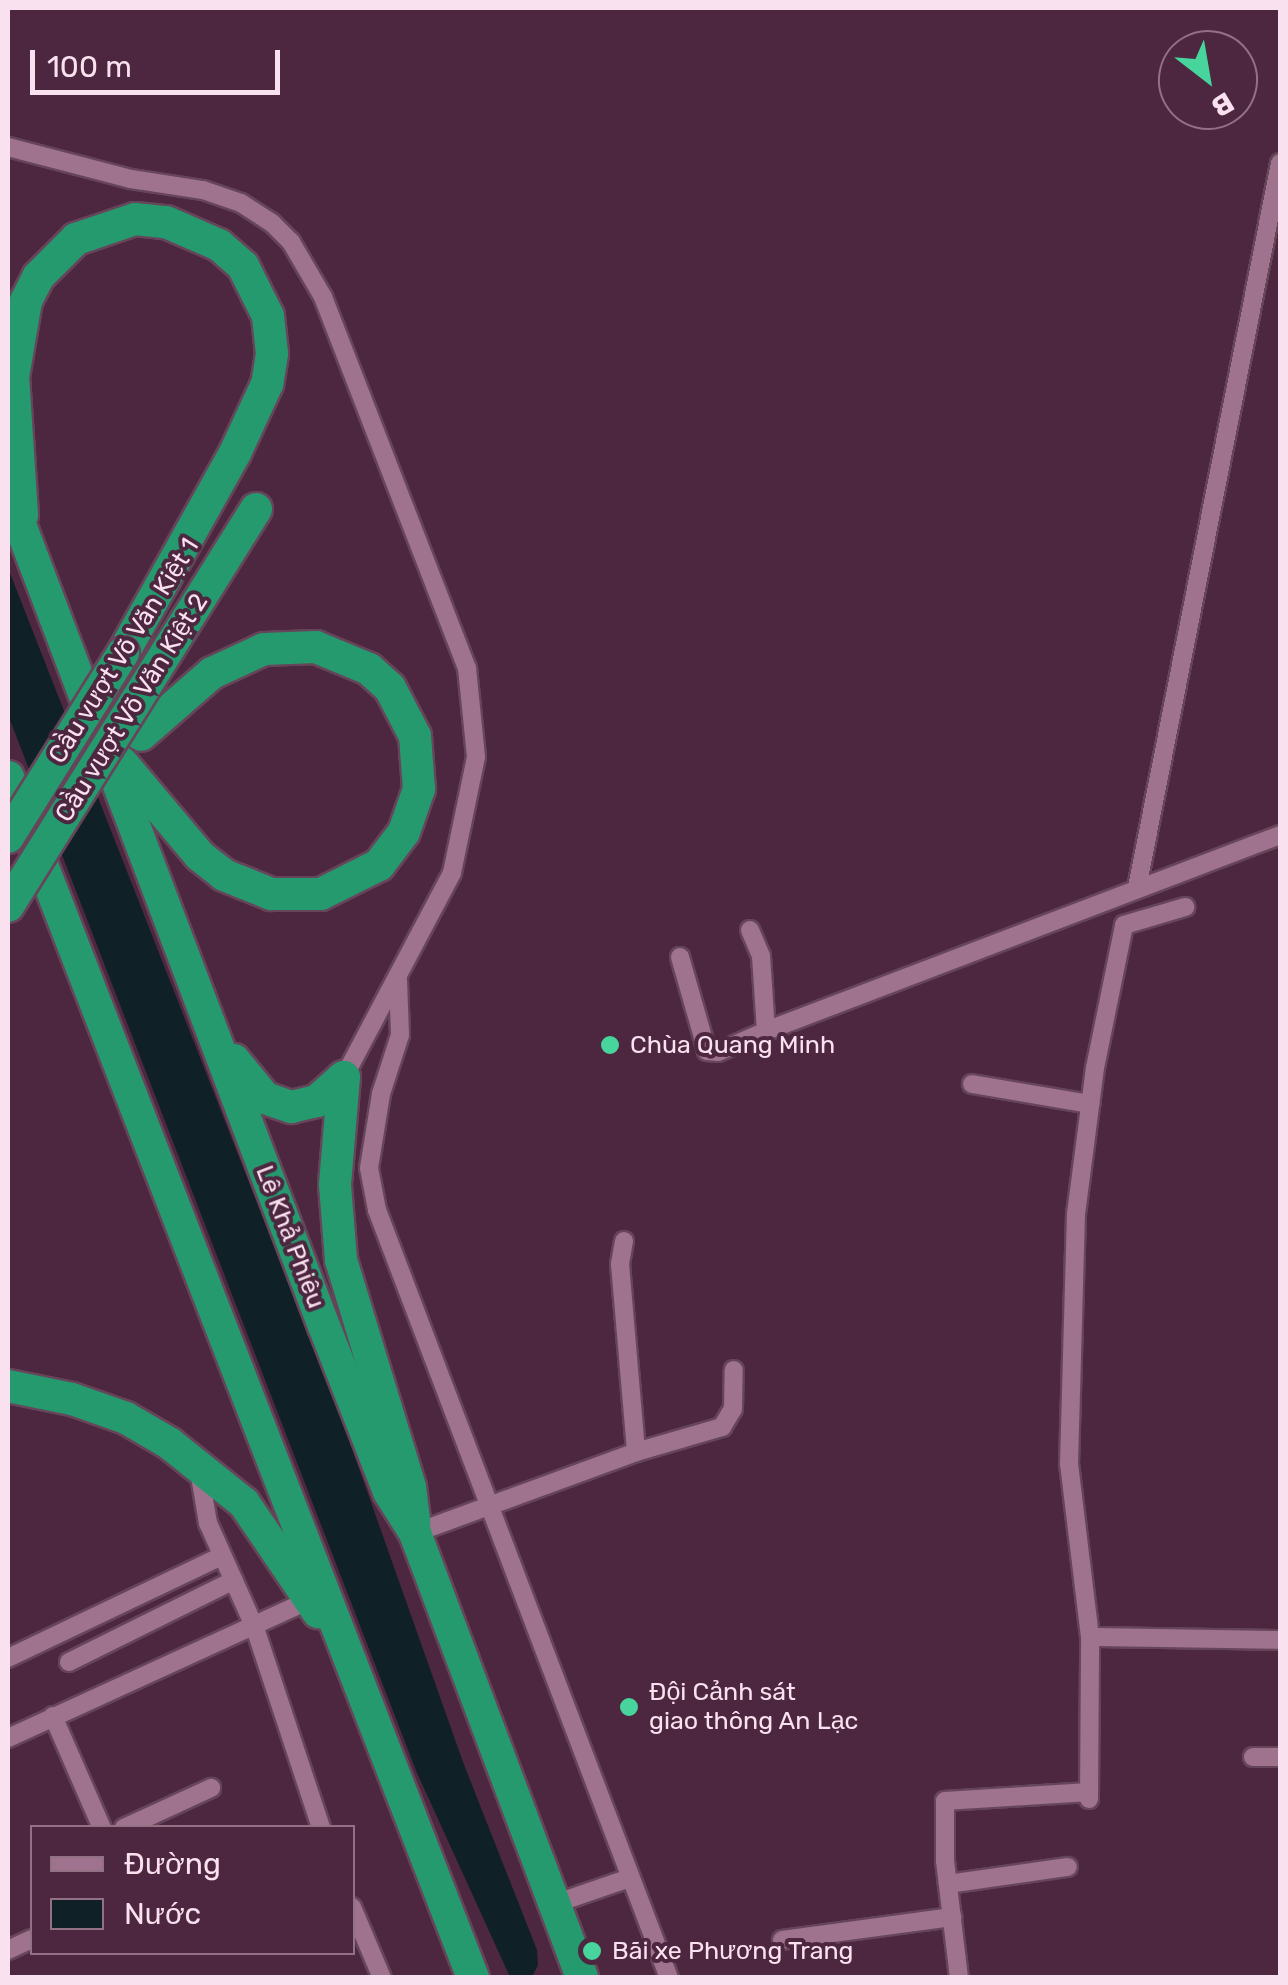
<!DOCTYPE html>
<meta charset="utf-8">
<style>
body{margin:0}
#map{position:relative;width:1288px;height:1985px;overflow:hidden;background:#4d273f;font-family:Rubik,sans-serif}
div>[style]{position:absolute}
.water>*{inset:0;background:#0f2127}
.roads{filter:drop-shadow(2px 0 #66455a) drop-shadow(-2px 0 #66455a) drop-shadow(0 2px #66455a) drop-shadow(0 -2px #66455a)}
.street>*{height:18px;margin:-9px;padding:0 9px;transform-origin:9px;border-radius:9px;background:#9f728d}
.highway>*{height:32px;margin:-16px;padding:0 16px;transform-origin:16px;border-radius:16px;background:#259a6f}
.bridges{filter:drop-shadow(2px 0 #66455a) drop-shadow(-2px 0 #66455a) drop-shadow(0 2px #66455a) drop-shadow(0 -2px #66455a)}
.highway-bridge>*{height:32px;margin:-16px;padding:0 16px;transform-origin:16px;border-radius:16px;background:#259a6f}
.dots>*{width:28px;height:28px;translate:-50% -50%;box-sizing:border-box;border:5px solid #4d273f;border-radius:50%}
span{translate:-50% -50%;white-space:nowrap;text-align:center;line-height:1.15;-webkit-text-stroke:8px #4d273f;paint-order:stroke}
.street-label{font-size:25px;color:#fae1ef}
.poi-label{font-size:25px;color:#fae1ef}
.left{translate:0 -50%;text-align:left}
.frame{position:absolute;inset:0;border:10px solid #fae1ef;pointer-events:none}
.legend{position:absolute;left:30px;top:1825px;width:325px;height:130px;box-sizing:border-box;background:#4d273f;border:2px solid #927185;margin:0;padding:12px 18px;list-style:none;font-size:30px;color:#fae1ef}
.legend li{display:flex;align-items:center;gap:20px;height:50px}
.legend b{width:50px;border:2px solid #927185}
.north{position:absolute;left:1158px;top:30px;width:100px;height:100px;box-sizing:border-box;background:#4d273f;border:2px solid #927185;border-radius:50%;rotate:149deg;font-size:28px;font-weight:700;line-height:40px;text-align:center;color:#fae1ef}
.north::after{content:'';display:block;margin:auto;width:35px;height:45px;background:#48d49d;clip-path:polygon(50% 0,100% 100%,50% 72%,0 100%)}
.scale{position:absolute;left:30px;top:50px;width:250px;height:45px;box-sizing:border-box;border:5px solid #fae1ef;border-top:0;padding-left:12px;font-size:30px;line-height:35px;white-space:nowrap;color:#fae1ef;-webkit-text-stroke:8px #4d273f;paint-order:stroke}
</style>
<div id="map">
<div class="water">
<i style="clip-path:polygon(8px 568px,339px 1412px,463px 1762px,537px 1950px,538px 1965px,532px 1977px,510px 1977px,417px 1773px,8px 715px)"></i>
</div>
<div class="roads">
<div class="street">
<i style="left:8px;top:147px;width:127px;rotate:14.6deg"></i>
<i style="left:131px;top:179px;width:73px;rotate:8.7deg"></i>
<i style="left:203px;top:190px;width:40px;rotate:18.9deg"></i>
<i style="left:241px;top:203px;width:37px;rotate:33deg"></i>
<i style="left:272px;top:223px;width:27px;rotate:45deg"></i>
<i style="left:291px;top:242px;width:64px;rotate:59.8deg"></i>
<i style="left:323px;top:297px;width:398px;rotate:68.8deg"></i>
<i style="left:467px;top:668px;width:89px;rotate:84.2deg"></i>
<i style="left:476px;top:757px;width:118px;rotate:101.7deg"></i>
<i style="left:452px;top:873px;width:231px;rotate:117.9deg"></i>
<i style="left:1137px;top:888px;width:739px;rotate:-78.84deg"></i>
<i style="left:750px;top:930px;width:28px;rotate:67deg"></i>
<i style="left:761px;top:956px;width:75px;rotate:86.2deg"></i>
<i style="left:766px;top:1031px;width:550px;rotate:-20.87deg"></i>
<i style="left:680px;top:957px;width:98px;rotate:74deg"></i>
<i style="left:707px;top:1051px;width:11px;rotate:5deg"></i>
<i style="left:718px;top:1052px;width:52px;rotate:-23.6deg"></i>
<i style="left:398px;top:980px;width:55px;rotate:87.9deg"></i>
<i style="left:400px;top:1035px;width:62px;rotate:107.9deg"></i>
<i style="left:381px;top:1094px;width:75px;rotate:99.2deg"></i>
<i style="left:369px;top:1168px;width:43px;rotate:79.2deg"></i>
<i style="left:377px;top:1210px;width:822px;rotate:69.18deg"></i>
<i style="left:972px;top:1084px;width:120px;rotate:9.6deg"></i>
<i style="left:624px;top:1241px;width:23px;rotate:100deg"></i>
<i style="left:620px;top:1264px;width:189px;rotate:85.1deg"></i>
<i style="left:199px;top:1470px;width:54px;rotate:80.4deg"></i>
<i style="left:208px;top:1523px;width:115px;rotate:65.9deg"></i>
<i style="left:255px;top:1628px;width:211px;rotate:71.7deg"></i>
<i style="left:415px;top:1533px;width:235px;rotate:-20.1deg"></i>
<i style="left:636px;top:1452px;width:90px;rotate:-16.2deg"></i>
<i style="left:722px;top:1427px;width:21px;rotate:-59deg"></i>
<i style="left:733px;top:1409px;width:39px;rotate:-89deg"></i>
<i style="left:1090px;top:1637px;width:190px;rotate:0.9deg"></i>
<i style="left:8px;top:1658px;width:237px;rotate:-25.5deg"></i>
<i style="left:69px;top:1662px;width:184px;rotate:-26.4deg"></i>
<i style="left:53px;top:1716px;width:122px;rotate:66.4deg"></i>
<i style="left:8px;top:1738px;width:332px;rotate:-24.6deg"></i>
<i style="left:1253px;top:1757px;width:27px"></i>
<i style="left:1089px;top:1799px;width:162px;rotate:-89.6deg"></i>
<i style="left:1090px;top:1637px;width:174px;rotate:-96.9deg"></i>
<i style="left:1069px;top:1464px;width:250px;rotate:-88.4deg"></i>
<i style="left:1076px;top:1214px;width:147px;rotate:-82.6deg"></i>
<i style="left:1095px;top:1068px;width:146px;rotate:-78.5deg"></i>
<i style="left:1124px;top:925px;width:64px;rotate:-16.4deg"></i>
<i style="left:124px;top:1828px;width:96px;rotate:-24.7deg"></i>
<i style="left:948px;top:1884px;width:121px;rotate:-8.1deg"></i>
<i style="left:557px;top:1903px;width:77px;rotate:-18.9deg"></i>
<i style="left:352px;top:1907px;width:77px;rotate:67.1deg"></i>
<i style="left:782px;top:1940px;width:172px;rotate:-7.7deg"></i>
<i style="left:8px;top:1950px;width:26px;rotate:-25deg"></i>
<i style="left:959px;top:1978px;width:118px;rotate:-96.8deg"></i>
<i style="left:945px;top:1861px;width:60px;rotate:-90deg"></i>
<i style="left:945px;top:1801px;width:144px;rotate:-3.6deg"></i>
</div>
<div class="highway">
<i style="left:8px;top:493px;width:891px;rotate:69.23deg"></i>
<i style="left:324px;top:1326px;width:178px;rotate:68.6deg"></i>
<i style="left:389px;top:1492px;width:49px;rotate:57.6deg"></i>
<i style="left:415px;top:1533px;width:475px;rotate:69.4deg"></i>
<i style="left:22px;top:515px;width:138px;rotate:-93.7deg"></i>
<i style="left:13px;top:377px;width:77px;rotate:-80.3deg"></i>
<i style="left:26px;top:301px;width:27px;rotate:-63deg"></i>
<i style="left:38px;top:277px;width:54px;rotate:-45deg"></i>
<i style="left:76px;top:239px;width:62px;rotate:-18.7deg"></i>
<i style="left:135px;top:219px;width:31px;rotate:6deg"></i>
<i style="left:166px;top:222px;width:58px;rotate:23.5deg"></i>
<i style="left:219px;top:245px;width:32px;rotate:41deg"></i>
<i style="left:243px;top:266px;width:56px;rotate:63.4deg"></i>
<i style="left:268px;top:316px;width:38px;rotate:84deg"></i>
<i style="left:272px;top:354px;width:30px;rotate:99deg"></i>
<i style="left:267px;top:384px;width:76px;rotate:114.9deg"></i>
<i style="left:235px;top:453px;width:229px;rotate:119.2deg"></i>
<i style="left:122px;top:763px;width:121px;rotate:50deg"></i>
<i style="left:200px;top:856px;width:31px;rotate:38deg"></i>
<i style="left:224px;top:875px;width:51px;rotate:22deg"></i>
<i style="left:271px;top:894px;width:50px"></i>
<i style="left:321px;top:894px;width:65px;rotate:-26.6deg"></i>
<i style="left:379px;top:865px;width:41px;rotate:-52.9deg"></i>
<i style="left:404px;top:832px;width:46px;rotate:-70.8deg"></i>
<i style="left:419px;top:789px;width:53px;rotate:-94.3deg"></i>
<i style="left:415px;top:736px;width:54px;rotate:-117.5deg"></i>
<i style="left:390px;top:688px;width:28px;rotate:-138deg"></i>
<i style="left:369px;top:669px;width:57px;rotate:-157.5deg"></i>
<i style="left:316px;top:647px;width:52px;rotate:177.8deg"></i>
<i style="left:264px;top:649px;width:57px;rotate:155.2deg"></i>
<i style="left:212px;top:673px;width:94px;rotate:138.9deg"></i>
<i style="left:8px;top:777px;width:1288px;rotate:68.83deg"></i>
<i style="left:234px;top:1060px;width:49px;rotate:50.8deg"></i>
<i style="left:265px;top:1098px;width:28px;rotate:19deg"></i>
<i style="left:291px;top:1107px;width:27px;rotate:-13deg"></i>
<i style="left:317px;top:1101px;width:36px;rotate:-42deg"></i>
<i style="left:344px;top:1077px;width:108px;rotate:94.8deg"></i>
<i style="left:335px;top:1185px;width:75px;rotate:85.4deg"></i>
<i style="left:341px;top:1260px;width:237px;rotate:73.1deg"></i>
<i style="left:410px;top:1487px;width:35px;rotate:83deg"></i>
<i style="left:8px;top:1386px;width:65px;rotate:11.5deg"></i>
<i style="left:72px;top:1399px;width:57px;rotate:19.4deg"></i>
<i style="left:126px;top:1418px;width:50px;rotate:30.2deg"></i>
<i style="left:169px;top:1443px;width:96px;rotate:38.7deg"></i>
<i style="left:244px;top:1503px;width:132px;rotate:55.8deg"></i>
</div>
</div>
<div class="bridges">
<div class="highway-bridge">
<i style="left:8px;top:837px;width:217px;rotate:-58deg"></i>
<i style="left:8px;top:906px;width:468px;rotate:-58deg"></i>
</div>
</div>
<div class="dots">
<i style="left:610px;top:1045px;background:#48d49d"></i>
<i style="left:629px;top:1707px;background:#48d49d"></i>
<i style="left:592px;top:1951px;background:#48d49d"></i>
</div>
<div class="street-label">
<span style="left:124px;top:651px;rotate:-58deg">Cầu vượt Võ Văn Kiệt 1</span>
<span style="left:132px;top:708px;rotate:-58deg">Cầu vượt Võ Văn Kiệt 2</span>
<span style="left:290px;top:1237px;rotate:69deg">Lê Khả Phiêu</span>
</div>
<div class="poi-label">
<span class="left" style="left:630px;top:1045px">Chùa Quang Minh</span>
<span class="left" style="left:649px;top:1707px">Đội Cảnh sát<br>giao thông An Lạc</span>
<span class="left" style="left:612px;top:1951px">Bãi xe Phương Trang</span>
</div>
<div class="frame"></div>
<ul class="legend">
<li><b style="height:12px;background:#9f728d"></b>Đường</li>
<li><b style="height:28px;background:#0f2127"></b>Nước</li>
</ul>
<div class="north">B</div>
<div class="scale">100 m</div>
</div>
